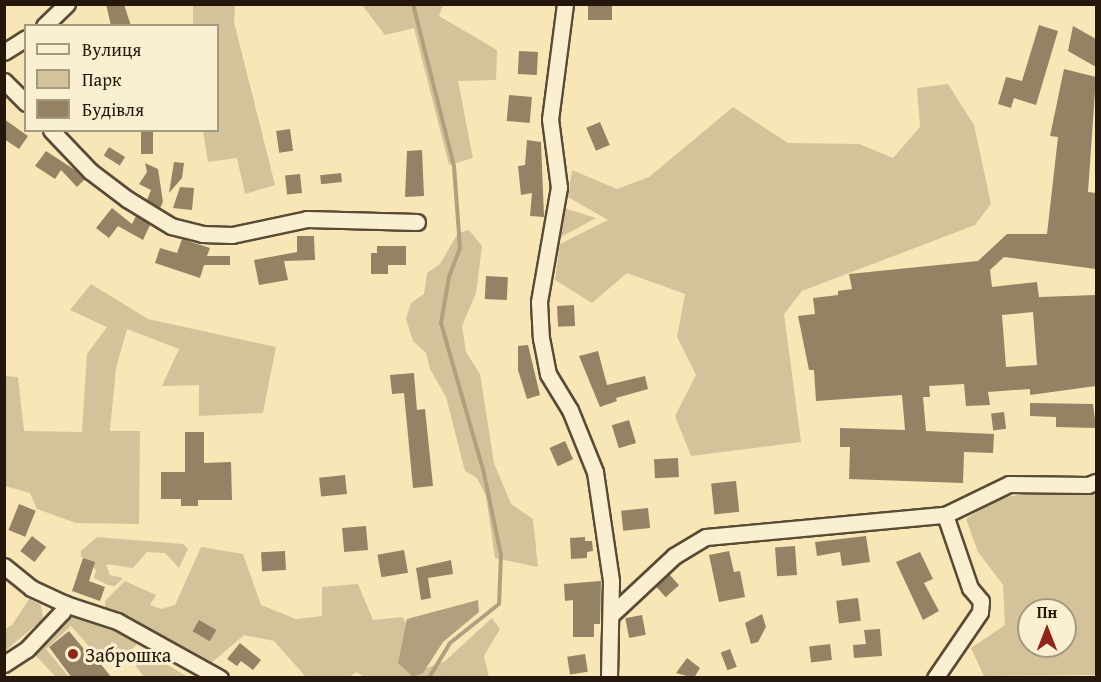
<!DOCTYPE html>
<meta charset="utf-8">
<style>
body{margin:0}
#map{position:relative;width:1101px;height:682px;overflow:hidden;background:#f8e6b7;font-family:"Gentium Book Plus",serif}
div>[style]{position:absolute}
.green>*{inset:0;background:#d4c39a}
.water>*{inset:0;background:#b0a07d}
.stream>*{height:4px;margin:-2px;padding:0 2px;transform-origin:2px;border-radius:2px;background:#b0a07d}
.building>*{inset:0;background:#938364;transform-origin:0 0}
.roads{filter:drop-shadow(2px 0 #5a4b36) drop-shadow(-2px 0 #5a4b36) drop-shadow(0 2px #5a4b36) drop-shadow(0 -2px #5a4b36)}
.street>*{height:15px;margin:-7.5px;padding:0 7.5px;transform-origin:7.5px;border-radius:7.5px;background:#faefd0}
.dots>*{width:16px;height:16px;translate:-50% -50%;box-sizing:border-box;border:3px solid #faefd0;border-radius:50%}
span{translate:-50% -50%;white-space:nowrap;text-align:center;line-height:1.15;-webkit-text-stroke:6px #faefd0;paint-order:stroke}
.poi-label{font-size:20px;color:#25170b}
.left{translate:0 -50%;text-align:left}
.frame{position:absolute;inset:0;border:6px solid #25170b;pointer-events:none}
.legend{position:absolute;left:24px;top:24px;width:195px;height:108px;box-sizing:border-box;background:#faefd0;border:2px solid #a59981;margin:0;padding:8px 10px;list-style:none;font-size:18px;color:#25170b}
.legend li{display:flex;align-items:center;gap:12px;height:30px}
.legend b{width:30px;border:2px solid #a59981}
.north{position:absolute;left:1017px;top:598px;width:60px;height:60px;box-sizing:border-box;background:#faefd0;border:2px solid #a59981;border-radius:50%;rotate:0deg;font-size:16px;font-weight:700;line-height:24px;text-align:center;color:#25170b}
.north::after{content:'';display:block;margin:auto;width:21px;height:27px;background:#8f2418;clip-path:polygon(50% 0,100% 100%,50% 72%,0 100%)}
</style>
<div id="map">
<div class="green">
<i style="clip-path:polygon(179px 5px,235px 5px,234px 22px,275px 185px,245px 194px,237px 158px,208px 162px,203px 131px,218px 130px,218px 26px,193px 24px,193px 6px)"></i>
<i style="clip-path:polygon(362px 5px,443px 5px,439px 16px,497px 50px,496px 80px,458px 81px,473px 158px,449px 165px,414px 28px,385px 35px)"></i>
<i style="clip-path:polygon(948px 84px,974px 125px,991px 204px,975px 225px,802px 291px,784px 314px,801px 442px,691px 456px,675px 416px,696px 375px,677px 337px,685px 294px,627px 273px,592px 303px,555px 280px,560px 244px,608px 220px,568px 197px,572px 170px,617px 189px,649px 177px,733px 107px,788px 143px,859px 144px,893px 158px,920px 127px,917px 88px)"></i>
<i style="clip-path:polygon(564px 208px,596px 218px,559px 238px)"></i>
<i style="clip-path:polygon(469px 230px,482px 246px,476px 293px,462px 326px,466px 352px,480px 374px,494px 463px,511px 504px,533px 519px,538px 567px,495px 558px,486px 496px,477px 478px,465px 471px,446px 397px,430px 369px,426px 353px,413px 341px,406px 319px,411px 303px,424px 294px,427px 273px,440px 264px,458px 233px)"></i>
<i style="clip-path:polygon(91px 284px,148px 319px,276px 347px,263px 413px,199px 416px,199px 385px,162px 386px,179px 349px,127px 329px,116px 368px,110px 431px,140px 431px,139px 524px,76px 523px,37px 509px,30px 493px,5px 486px,5px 376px,18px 377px,24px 431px,82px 432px,87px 354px,107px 327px,70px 310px)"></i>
<i style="clip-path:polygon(evenodd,1096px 487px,1096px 675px,984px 676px,971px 648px,1005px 625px,1003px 585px,978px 552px,966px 519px,996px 499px,1047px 490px,1096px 487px,1029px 610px,1065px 610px,1065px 646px,1029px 646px,1029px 610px)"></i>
<i style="clip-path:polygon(97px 537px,183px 544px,188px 549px,179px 568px,165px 553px,147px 552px,133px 568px,106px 564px,110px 575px,123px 578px,115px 586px,108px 585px,94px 578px,96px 570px,81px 556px,81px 551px)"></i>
<i style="clip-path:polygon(201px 547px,243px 554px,261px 605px,296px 619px,322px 616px,322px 587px,358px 584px,373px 620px,402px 617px,413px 632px,416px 672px,445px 661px,492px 618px,500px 629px,484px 656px,489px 677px,365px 678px,357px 672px,349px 677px,306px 677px,274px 641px,244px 635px,209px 665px,105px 613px,105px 601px,125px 581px,156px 595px,150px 605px,161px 609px,175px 605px)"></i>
<i style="clip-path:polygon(29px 599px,41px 605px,43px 619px,5px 651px,5px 629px,12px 625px)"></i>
<i style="clip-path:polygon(72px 611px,143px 638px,122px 659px,102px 661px,71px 626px,46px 649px,69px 677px,56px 677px,36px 656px,37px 644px)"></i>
<i style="clip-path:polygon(144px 651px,188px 677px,144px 677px,133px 662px)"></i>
</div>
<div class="water">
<i style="clip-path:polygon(478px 600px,479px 612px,443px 642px,423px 673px,413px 677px,398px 663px,407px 619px)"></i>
</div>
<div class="stream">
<i style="left:413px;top:4px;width:167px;rotate:75.8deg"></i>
<i style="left:454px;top:166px;width:82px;rotate:85.8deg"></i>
<i style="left:460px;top:248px;width:31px;rotate:111deg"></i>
<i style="left:449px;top:277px;width:47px;rotate:99.9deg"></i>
<i style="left:441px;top:323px;width:152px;rotate:74deg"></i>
<i style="left:483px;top:469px;width:88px;rotate:78.2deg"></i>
<i style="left:501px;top:555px;width:49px;rotate:92.3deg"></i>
<i style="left:499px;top:604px;width:63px;rotate:141.5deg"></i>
<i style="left:450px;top:643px;width:41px;rotate:121deg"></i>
</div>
<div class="building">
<i style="clip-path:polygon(106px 4px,124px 4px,131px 26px,111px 26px)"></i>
<i style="left:588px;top:4px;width:24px;height:16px"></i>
<i style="clip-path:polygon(1039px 25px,1058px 31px,1036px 105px,1014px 98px,1011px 108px,998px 104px,1006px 77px,1022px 81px)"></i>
<i style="clip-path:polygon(1073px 26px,1096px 39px,1096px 67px,1068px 51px)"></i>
<i style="left:519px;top:51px;width:19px;height:23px;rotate:3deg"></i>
<i style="clip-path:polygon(evenodd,1064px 69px,1096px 77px,1088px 192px,1096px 193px,1096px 269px,1004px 257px,990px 270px,992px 287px,1037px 282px,1039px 297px,1096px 295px,1096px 386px,1030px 395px,1030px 389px,988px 392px,990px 405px,966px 406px,964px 384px,929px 386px,930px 397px,923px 397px,926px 431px,994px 434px,993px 453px,964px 452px,963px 483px,849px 479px,850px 447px,840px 447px,840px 428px,905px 430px,902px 395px,816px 401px,814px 370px,809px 370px,798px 316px,815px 314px,813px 298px,838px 295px,838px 291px,852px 289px,849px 274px,978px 261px,1007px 234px,1047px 234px,1058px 137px,1050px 136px,1064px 69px,1033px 312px,1037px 365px,1006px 367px,1002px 315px,1033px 312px)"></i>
<i style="left:509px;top:95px;width:23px;height:26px;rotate:5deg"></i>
<i style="clip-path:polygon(4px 119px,28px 136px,19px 149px,4px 139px)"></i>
<i style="left:600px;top:122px;width:25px;height:15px;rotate:67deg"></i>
<i style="left:290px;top:129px;width:22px;height:14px;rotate:82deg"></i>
<i style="left:141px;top:130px;width:12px;height:24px"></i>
<i style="clip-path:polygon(527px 140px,541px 142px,544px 217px,530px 216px,532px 193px,521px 195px,518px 166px,525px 165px)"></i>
<i style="left:109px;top:147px;width:19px;height:10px;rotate:32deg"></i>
<i style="clip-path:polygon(422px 150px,424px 196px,405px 197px,407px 151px)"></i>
<i style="clip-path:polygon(46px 151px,75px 170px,85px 179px,77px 187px,61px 170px,55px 179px,35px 166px)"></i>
<i style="clip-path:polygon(174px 162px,184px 163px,182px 178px,169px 193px)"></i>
<i style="clip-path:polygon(145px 163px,158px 169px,163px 202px,160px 208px,147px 200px,151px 190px,139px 184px,147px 172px)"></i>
<i style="left:341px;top:173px;width:9px;height:21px;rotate:84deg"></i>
<i style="left:300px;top:174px;width:19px;height:15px;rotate:84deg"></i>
<i style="clip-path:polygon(180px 187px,194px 188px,192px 210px,173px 208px)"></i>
<i style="clip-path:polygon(112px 208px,132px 224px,136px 216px,150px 225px,143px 240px,118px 226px,109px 238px,96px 228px)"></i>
<i style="clip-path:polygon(297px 236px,314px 236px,315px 260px,284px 261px,288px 280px,259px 285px,254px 260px,297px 252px)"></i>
<i style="clip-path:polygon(182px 239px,210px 248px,207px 256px,230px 256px,230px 265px,204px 265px,200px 278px,155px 263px,160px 248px,177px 253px)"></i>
<i style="clip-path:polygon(377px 246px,406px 246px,406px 265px,388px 265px,388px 274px,371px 274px,371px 253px,377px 253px)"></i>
<i style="left:486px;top:276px;width:22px;height:23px;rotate:3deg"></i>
<i style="left:574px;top:305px;width:21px;height:17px;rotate:87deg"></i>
<i style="clip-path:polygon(528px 345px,540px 395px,527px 399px,518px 370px,518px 346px)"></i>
<i style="clip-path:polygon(598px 351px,607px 385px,645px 376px,648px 389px,616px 398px,617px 401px,600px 407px,579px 356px)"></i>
<i style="clip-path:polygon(414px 373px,417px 410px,425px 409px,433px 486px,413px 488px,404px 393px,392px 394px,390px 375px)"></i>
<i style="clip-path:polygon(1030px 403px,1093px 404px,1096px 428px,1056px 427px,1056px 417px,1030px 416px)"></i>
<i style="left:1004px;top:412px;width:17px;height:13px;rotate:83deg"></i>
<i style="left:629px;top:420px;width:24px;height:18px;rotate:73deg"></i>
<i style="clip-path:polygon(185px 432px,204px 432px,204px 463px,231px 462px,232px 500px,198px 500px,198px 506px,181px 506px,181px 499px,161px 499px,161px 472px,185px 472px)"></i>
<i style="left:565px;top:441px;width:20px;height:17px;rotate:66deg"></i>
<i style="left:678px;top:458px;width:19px;height:24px;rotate:87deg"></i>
<i style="left:345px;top:475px;width:19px;height:26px;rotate:84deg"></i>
<i style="left:736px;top:481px;width:31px;height:25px;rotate:84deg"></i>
<i style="left:19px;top:504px;width:18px;height:28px;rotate:22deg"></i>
<i style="left:648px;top:508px;width:20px;height:27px;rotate:84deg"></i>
<i style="left:366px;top:526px;width:24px;height:24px;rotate:85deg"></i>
<i style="left:32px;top:536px;width:18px;height:19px;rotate:38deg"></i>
<i style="clip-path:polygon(866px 536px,870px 562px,842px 566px,840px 552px,817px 556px,815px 542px)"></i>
<i style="clip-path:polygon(585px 537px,585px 541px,592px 541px,593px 551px,587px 552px,587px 558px,571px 559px,570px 538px)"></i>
<i style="left:795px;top:546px;width:29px;height:20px;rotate:86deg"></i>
<i style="left:404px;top:550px;width:23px;height:27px;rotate:80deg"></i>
<i style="left:285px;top:551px;width:19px;height:24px;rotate:87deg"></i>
<i style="clip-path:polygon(729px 551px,734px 572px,740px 571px,745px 597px,719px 602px,709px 555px)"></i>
<i style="clip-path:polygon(920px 552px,933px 579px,924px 583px,939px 611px,923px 620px,896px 562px)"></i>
<i style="clip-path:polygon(83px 558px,95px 562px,89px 581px,105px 587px,100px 601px,72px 591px)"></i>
<i style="clip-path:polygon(451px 560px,453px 574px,428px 578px,431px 598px,421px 600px,416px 568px)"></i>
<i style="left:669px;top:574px;width:15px;height:18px;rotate:48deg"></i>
<i style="clip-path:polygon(601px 581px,600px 624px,594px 624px,594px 637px,573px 637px,573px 600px,565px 601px,564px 584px)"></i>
<i style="left:858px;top:598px;width:23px;height:22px;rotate:83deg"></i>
<i style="clip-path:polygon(762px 614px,766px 627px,758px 642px,751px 644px,745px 623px)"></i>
<i style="left:642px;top:615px;width:20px;height:17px;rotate:79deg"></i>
<i style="left:199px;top:620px;width:20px;height:13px;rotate:30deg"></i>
<i style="clip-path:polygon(880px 629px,882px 656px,854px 658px,853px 645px,866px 644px,864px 630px)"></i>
<i style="clip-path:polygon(69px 631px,88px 654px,91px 652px,112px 678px,72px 678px,49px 647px)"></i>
<i style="clip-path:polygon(240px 643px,261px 660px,253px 670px,241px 661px,237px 666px,227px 659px)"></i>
<i style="left:830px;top:644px;width:16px;height:21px;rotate:83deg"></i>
<i style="left:730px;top:649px;width:19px;height:10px;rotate:69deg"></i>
<i style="left:585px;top:654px;width:18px;height:18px;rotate:81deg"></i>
<i style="clip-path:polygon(687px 658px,700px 668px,694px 678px,676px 673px)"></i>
</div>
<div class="roads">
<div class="street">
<i style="left:565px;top:4px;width:116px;rotate:97.4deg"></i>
<i style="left:550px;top:119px;width:69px;rotate:82.5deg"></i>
<i style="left:559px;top:187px;width:117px;rotate:99.9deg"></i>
<i style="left:539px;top:302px;width:36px;rotate:87deg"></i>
<i style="left:541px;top:338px;width:37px;rotate:79deg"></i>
<i style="left:548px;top:374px;width:42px;rotate:58.6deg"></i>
<i style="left:570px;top:410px;width:67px;rotate:68deg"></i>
<i style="left:595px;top:472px;width:110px;rotate:81.6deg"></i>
<i style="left:611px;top:581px;width:97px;rotate:91.2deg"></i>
<i style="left:44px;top:26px;width:32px;rotate:-44deg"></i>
<i style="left:4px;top:52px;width:26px;rotate:-32deg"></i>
<i style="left:4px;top:81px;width:31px;rotate:45deg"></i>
<i style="left:51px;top:130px;width:57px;rotate:46.4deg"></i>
<i style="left:90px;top:171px;width:46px;rotate:37.1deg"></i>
<i style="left:127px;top:199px;width:52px;rotate:31.5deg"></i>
<i style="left:171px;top:226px;width:32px;rotate:14deg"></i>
<i style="left:202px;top:234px;width:30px;rotate:2deg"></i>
<i style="left:232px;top:235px;width:77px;rotate:-12deg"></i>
<i style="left:307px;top:219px;width:110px;rotate:1.6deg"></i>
<i style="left:4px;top:566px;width:35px;rotate:39deg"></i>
<i style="left:31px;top:588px;width:38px;rotate:25deg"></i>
<i style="left:65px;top:604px;width:55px;rotate:18.1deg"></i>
<i style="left:117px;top:621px;width:118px;rotate:29deg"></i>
<i style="left:612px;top:614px;width:85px;rotate:-43.1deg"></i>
<i style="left:674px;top:556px;width:37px;rotate:-31deg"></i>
<i style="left:706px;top:537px;width:240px;rotate:-5.3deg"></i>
<i style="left:945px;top:515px;width:71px;rotate:-25.8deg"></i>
<i style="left:1009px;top:484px;width:79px;rotate:0.7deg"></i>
<i style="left:1088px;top:485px;width:9px;rotate:-21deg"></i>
<i style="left:4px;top:664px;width:27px;rotate:-33deg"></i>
<i style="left:27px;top:649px;width:51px;rotate:-46.6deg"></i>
<i style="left:62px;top:612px;width:9px;rotate:-69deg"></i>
<i style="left:935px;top:678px;width:80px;rotate:-55.7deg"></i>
<i style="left:980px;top:612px;width:11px;rotate:-85deg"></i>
<i style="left:981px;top:601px;width:17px;rotate:-130deg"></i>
<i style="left:970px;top:588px;width:77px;rotate:-108.9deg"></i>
</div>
</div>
<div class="dots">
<i style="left:73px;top:654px;background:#8f2418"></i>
</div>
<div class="poi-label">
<span class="left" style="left:85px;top:654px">Заброшка</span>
</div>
<div class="frame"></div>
<ul class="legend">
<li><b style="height:8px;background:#faefd0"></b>Вулиця</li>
<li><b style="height:16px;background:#d4c39a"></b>Парк</li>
<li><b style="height:16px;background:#938364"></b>Будівля</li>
</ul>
<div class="north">Пн</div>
</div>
